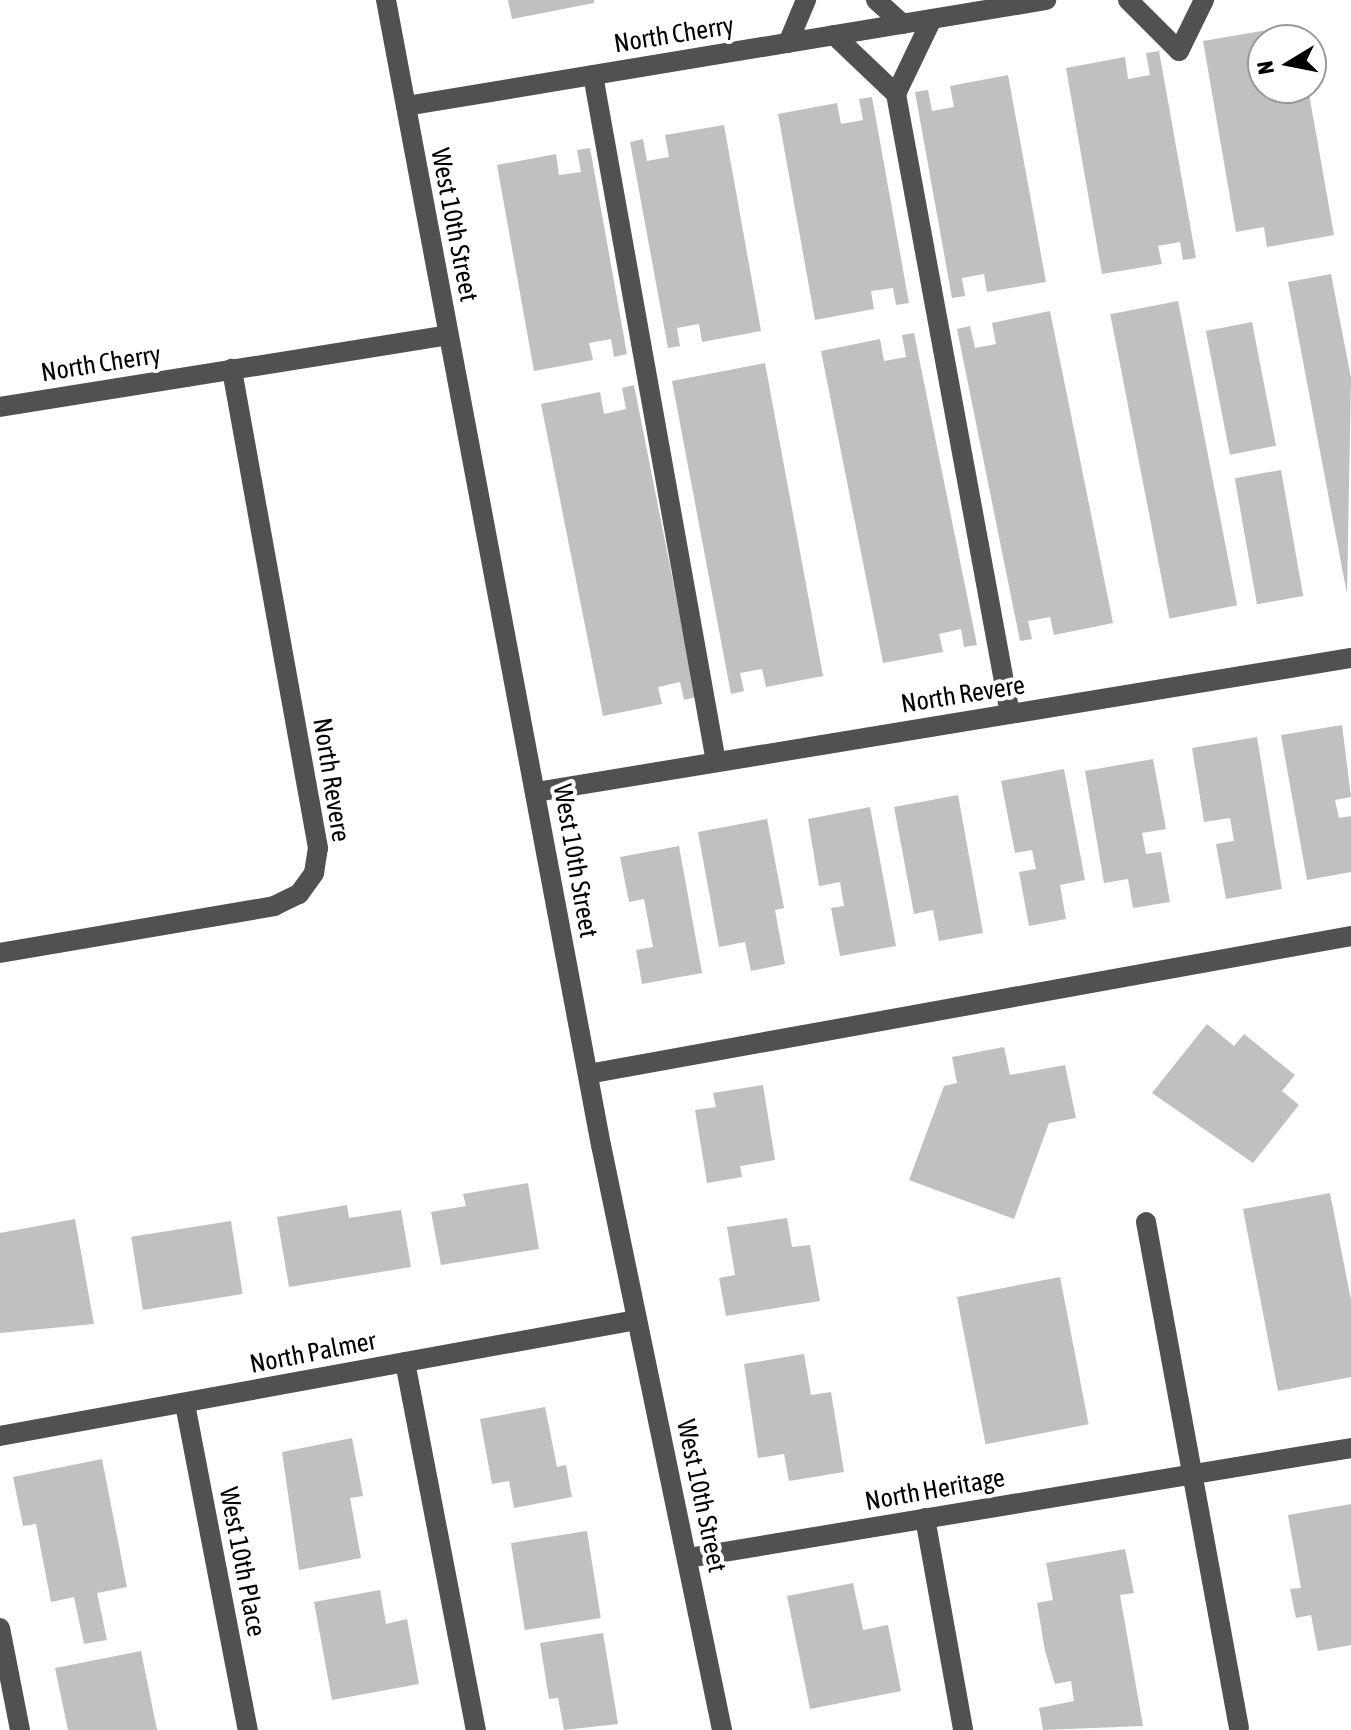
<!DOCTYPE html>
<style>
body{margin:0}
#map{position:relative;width:1351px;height:1730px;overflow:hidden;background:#fff;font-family:"Asap Condensed",sans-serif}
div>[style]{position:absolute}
.building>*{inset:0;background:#c0c0c0;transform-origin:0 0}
.minor>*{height:20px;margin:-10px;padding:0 10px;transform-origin:10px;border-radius:10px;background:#515151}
span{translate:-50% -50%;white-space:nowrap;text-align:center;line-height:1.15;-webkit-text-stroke:8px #fff;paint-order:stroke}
.street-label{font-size:26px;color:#000}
.north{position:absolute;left:1247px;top:24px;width:80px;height:80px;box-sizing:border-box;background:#fff;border:2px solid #999;border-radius:50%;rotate:260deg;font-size:22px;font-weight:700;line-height:32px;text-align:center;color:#000}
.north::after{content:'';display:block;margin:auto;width:28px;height:36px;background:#000;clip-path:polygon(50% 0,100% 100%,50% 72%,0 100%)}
</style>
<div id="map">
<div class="building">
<i style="clip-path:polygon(508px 0,594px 0,594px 3px,512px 19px)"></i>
<i style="clip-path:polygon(1297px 25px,1300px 40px,1263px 40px,1263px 88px,1308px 88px,1334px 235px,1267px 247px,1264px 227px,1236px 232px,1203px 41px)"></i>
<i style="clip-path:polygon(1159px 51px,1196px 258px,1183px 260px,1180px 242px,1158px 246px,1162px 264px,1102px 274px,1066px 68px,1125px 57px,1128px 79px,1150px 75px,1146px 53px)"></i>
<i style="clip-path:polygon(1008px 75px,1046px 282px,987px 292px,984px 274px,962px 278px,965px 296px,952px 298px,915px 92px,928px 90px,932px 111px,954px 107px,950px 86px)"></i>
<i style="clip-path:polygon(872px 97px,909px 303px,896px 305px,893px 288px,871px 291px,874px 309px,815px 320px,778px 114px,837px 103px,841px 124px,863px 120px,859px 99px)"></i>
<i style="clip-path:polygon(724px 125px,761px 331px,702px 342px,699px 324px,677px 328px,680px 346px,668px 348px,630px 142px,643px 139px,647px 161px,669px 157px,665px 135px)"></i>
<i style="clip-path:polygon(590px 148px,627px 354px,614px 357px,611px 339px,589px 343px,593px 360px,534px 371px,497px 165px,556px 154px,559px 175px,581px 172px,577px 150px)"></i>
<i style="clip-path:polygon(1331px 274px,1351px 378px,1347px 594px,1288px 282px)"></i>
<i style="left:1178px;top:301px;width:310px;height:69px;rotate:79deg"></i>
<i style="clip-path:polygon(1050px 311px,1113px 623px,1054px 635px,1050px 617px,1028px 621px,1032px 639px,1020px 641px,957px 329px,970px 326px,975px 348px,996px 344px,992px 323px)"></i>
<i style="left:1252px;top:322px;width:126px;height:47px;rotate:79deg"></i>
<i style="clip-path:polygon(914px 333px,977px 645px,964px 647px,961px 629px,939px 634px,943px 652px,883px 663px,821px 351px,880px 339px,884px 361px,906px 357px,902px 335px)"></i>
<i style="clip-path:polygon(765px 363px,823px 676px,766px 687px,762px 669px,740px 673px,744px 691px,731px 694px,672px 381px)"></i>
<i style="clip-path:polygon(634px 385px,696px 697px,684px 700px,680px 682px,658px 687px,662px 704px,603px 716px,541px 404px,600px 392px,604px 414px,626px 409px,622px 388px)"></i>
<i style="left:1281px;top:470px;width:128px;height:47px;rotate:80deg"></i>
<i style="clip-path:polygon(1342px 725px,1351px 797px,1335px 800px,1339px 818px,1351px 816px,1351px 872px,1307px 880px,1281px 735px)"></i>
<i style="clip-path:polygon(1257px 737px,1282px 889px,1226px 899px,1216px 844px,1234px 841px,1230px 818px,1204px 822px,1192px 748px)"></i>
<i style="clip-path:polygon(1153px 759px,1166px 829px,1142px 833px,1146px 854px,1161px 852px,1170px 902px,1133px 908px,1128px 879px,1104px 883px,1085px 771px)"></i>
<i style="clip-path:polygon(1064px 769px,1085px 880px,1060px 885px,1066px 919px,1029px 926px,1019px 872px,1036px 869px,1032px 850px,1015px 853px,1001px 781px)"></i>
<i style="clip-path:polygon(958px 795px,983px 933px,939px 941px,933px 910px,914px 914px,894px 807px)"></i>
<i style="clip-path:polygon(870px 807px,896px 946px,840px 956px,831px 908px,844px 906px,840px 882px,819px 886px,808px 819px)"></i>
<i style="clip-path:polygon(767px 819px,784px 908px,775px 910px,785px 964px,751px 971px,745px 942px,719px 947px,698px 832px)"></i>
<i style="clip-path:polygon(679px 846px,702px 973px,642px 984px,636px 950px,653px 947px,644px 899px,629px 902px,620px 857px)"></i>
<i style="clip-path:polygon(1207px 1024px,1234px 1046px,1244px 1034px,1295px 1075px,1282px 1091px,1299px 1105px,1253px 1163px,1152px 1093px)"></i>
<i style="clip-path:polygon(1004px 1047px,1010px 1075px,1065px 1065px,1076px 1118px,1049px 1123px,1014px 1219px,909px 1180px,944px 1086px,957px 1083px,952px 1057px)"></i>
<i style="clip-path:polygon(763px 1085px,775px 1160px,740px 1166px,742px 1177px,707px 1183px,695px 1110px,716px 1107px,713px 1093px)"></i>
<i style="clip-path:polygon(528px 1183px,539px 1249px,441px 1265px,431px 1212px,466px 1206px,463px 1194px)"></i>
<i style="clip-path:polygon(1330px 1193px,1351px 1300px,1351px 1377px,1278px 1391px,1243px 1209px)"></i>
<i style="clip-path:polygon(347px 1205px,349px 1218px,401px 1210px,411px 1267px,289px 1287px,277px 1217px)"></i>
<i style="clip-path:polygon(787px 1218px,792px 1247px,810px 1245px,820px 1301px,726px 1316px,719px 1278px,735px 1275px,727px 1227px)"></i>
<i style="clip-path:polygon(75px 1219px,94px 1324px,0 1333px,0 1233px)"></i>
<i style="left:231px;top:1221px;width:74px;height:101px;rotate:81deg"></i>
<i style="left:1060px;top:1277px;width:150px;height:105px;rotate:79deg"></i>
<i style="clip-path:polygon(804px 1354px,811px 1395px,831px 1392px,844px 1472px,789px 1481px,784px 1454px,758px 1458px,744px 1364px)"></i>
<i style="clip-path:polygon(545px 1407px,557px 1467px,566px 1465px,572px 1497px,514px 1508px,509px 1481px,492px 1484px,480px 1419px)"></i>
<i style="clip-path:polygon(352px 1438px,363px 1496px,350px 1498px,361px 1558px,299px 1570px,282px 1452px)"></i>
<i style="clip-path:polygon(102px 1459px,127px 1587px,97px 1593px,107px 1640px,84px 1644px,74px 1597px,51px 1602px,36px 1524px,23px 1526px,13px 1477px)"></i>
<i style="clip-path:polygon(1351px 1504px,1351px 1645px,1318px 1651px,1311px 1615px,1296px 1618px,1290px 1589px,1301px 1588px,1288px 1515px)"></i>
<i style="left:587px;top:1531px;width:88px;height:77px;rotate:81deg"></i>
<i style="clip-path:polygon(1125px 1549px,1134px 1593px,1120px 1595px,1143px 1726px,1043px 1730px,1039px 1708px,1074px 1701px,1071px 1681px,1055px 1684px,1045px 1651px,1037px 1603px,1053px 1600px,1046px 1563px)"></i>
<i style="clip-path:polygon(853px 1583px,863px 1630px,888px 1625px,901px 1691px,810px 1709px,787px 1596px)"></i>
<i style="clip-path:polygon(380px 1590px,386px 1624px,407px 1619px,419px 1684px,332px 1700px,314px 1602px)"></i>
<i style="clip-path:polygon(603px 1633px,618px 1724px,564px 1730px,558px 1698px,549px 1699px,540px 1643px)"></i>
<i style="clip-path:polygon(141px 1651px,157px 1730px,68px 1730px,55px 1668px)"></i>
</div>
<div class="minor">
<i style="left:386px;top:0;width:1165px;rotate:79.37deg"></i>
<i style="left:601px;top:1145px;width:597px;rotate:78.31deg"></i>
<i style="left:876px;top:0;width:36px;rotate:42deg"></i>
<i style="left:1128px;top:0;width:72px;rotate:45deg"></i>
<i style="left:1179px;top:51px;width:57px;rotate:-63.9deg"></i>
<i style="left:834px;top:35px;width:86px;rotate:43.6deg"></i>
<i style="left:896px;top:94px;width:630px;rotate:79.58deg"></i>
<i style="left:788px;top:43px;width:47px;rotate:-67.3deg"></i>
<i style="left:593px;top:75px;width:698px;rotate:79.85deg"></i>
<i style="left:896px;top:94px;width:83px;rotate:-64.4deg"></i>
<i style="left:406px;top:106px;width:649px;rotate:-9.4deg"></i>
<i style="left:0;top:407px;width:454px;rotate:-9.1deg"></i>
<i style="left:536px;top:792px;width:826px;rotate:-9.34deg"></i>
<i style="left:0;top:953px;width:278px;rotate:-9.7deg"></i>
<i style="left:274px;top:906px;width:28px;rotate:-26deg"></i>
<i style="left:299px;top:894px;width:26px;rotate:-54deg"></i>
<i style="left:314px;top:873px;width:25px;rotate:-81deg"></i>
<i style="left:318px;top:848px;width:487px;rotate:-100.2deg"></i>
<i style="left:588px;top:1074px;width:775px;rotate:-10.25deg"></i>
<i style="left:1146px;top:1222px;width:514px;rotate:79.59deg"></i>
<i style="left:405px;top:1362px;width:375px;rotate:79.1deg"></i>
<i style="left:185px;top:1404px;width:332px;rotate:79.1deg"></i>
<i style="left:0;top:1436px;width:646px;rotate:-10.34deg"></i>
<i style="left:925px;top:1518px;width:215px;rotate:79.8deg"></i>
<i style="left:688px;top:1558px;width:672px;rotate:-9.42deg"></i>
<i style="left:0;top:1628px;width:104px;rotate:78.9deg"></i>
</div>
<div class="street-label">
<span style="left:674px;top:35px;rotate:-9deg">North Cherry</span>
<span style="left:454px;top:225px;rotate:79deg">West 10th Street</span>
<span style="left:101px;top:364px;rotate:-9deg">North Cherry</span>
<span style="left:963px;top:695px;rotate:-9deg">North Revere</span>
<span style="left:331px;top:780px;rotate:81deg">North Revere</span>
<span style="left:575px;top:861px;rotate:80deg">West 10th Street</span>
<span style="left:313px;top:1353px;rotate:-11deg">North Palmer</span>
<span style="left:935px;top:1490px;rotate:-10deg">North Heritage</span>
<span style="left:701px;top:1496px;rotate:78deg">West 10th Street</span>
<span style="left:242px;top:1562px;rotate:79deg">West 10th Place</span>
</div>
<div class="north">N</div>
</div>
